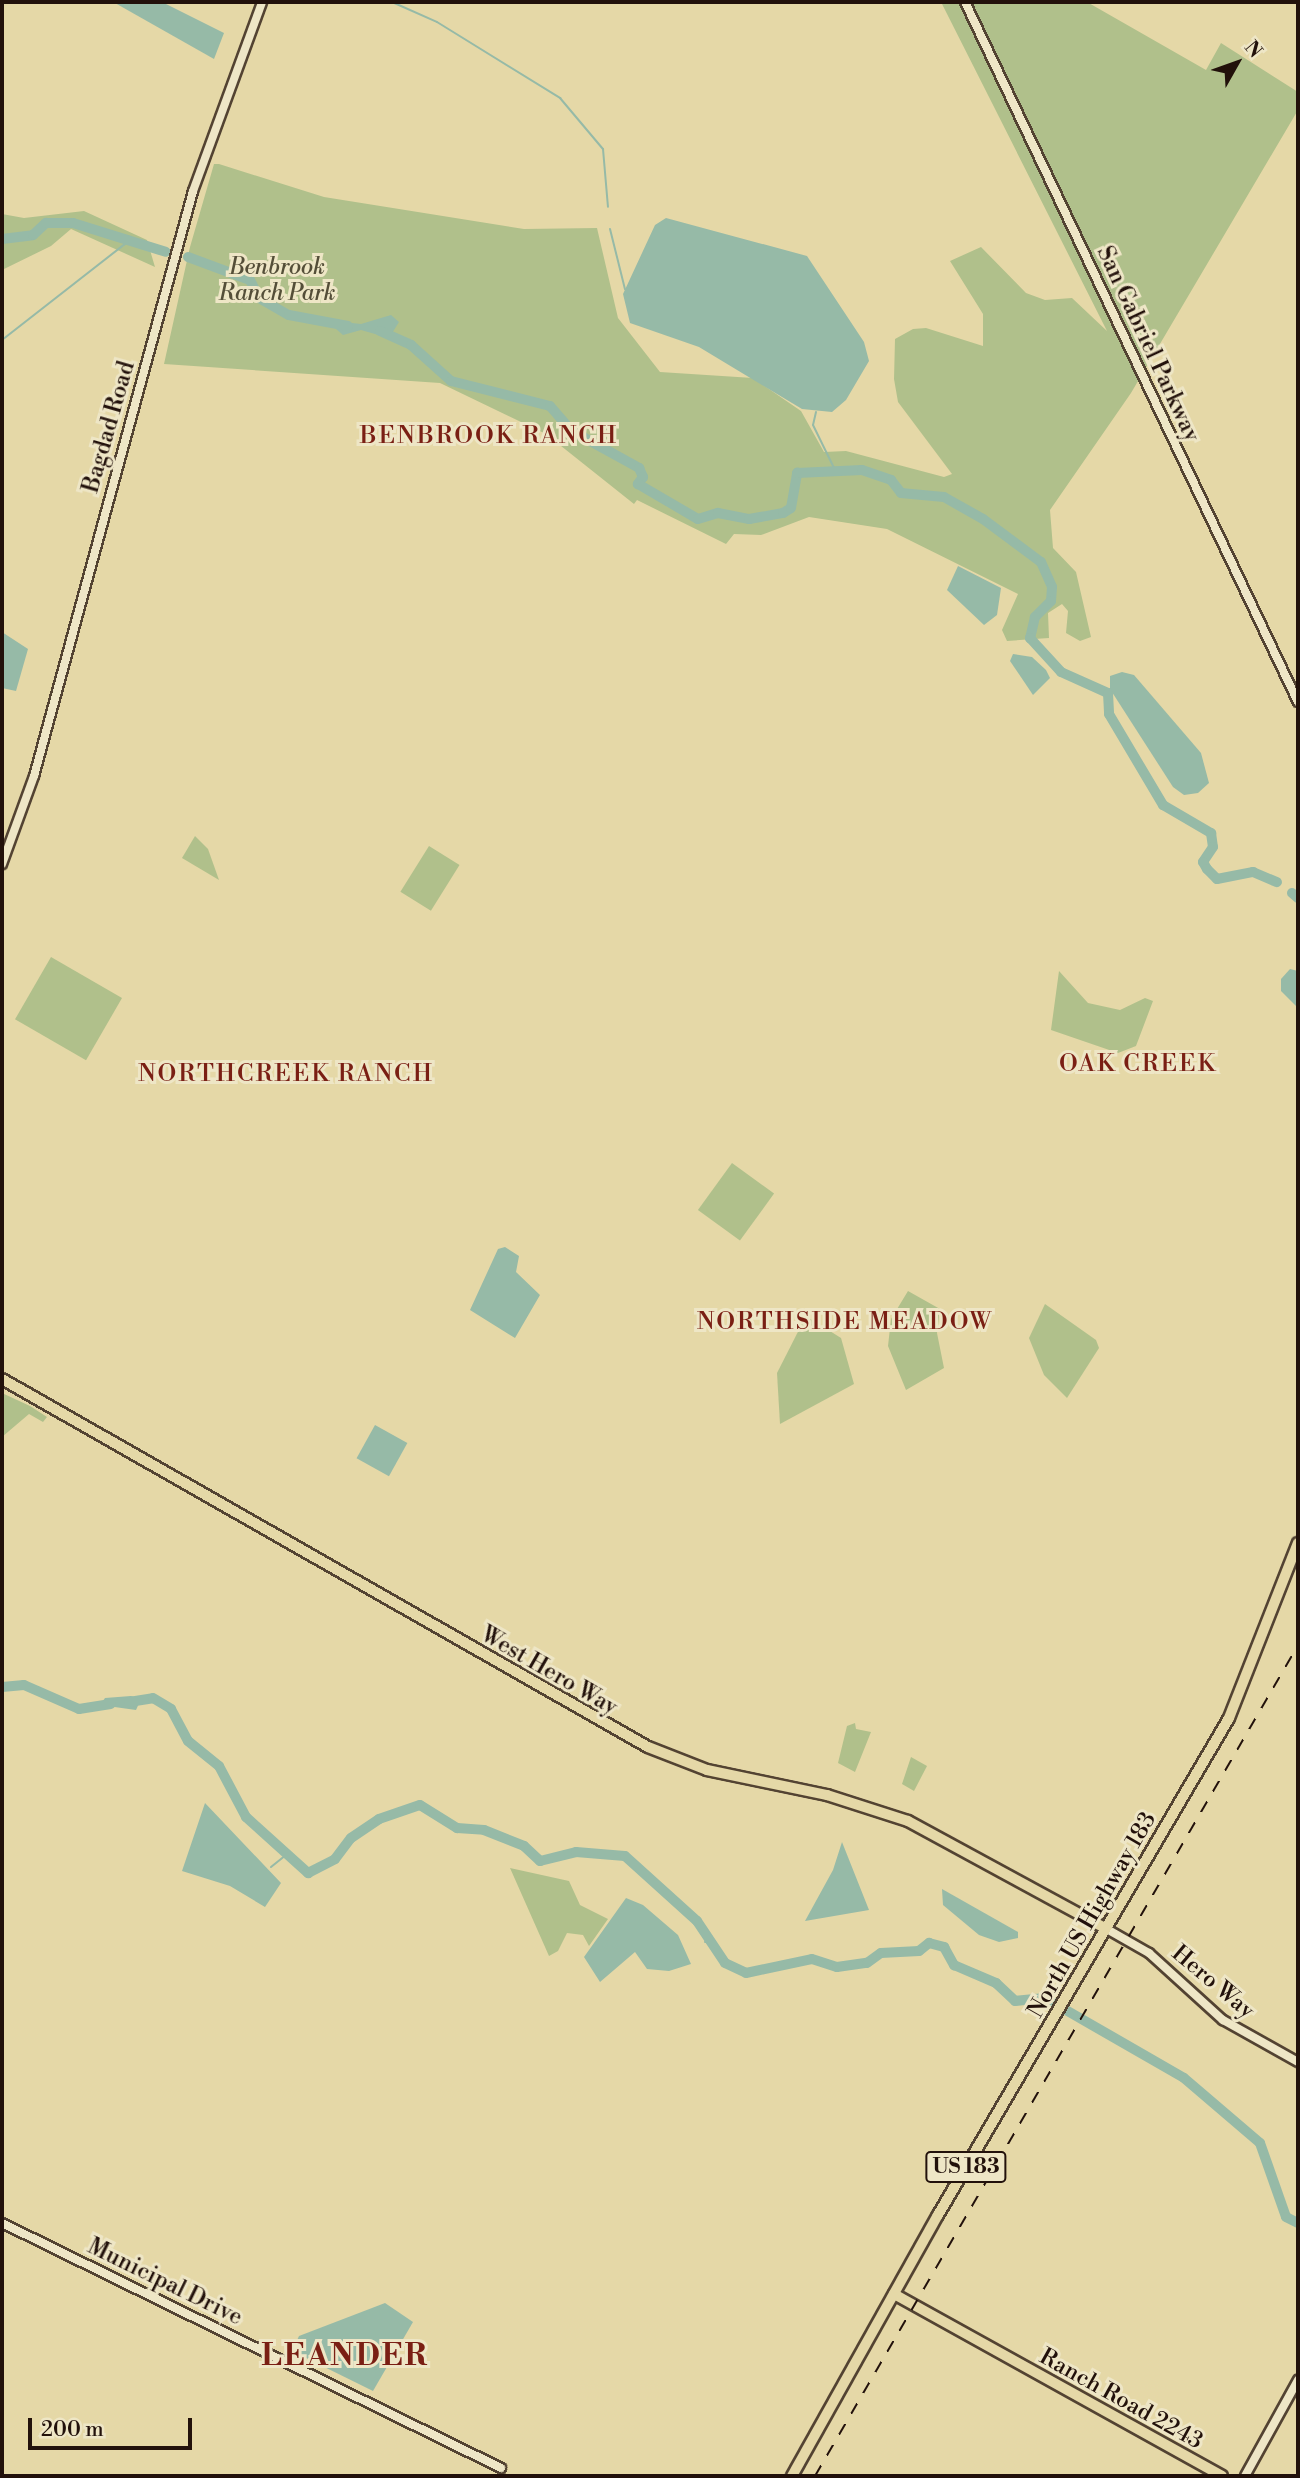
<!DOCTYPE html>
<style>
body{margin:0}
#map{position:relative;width:1300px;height:2478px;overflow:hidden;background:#e5d8a7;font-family:"Libre Bodoni",serif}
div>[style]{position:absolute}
.green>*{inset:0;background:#b0c08b;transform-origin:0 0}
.water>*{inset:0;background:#96baa7;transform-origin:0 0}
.stream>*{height:2px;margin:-1px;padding:0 1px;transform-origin:1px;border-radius:1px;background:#96baa7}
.river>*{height:10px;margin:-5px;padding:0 5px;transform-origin:5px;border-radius:5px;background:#96baa7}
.roads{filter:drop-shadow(2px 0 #534332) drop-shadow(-2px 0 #534332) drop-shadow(0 2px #534332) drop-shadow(0 -2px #534332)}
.minor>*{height:8px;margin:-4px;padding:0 4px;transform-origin:4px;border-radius:4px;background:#eee6c6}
.major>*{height:10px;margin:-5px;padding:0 5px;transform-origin:5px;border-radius:5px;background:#e5d8a7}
.rail>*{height:2px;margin-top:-1px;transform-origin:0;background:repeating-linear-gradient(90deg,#22110b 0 12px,transparent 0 24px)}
span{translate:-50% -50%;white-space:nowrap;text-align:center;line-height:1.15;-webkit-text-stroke:6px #eee6c6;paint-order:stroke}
.shield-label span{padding:2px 5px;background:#eee6c6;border:2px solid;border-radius:5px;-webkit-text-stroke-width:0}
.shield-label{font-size:21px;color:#22110b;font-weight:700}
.park-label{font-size:23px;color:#544e38;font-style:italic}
.street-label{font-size:23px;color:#22110b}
.neighbourhood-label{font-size:24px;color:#7a1f14;letter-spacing:2px}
.district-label{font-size:30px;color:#7a1f14;font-weight:700;letter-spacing:2px}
.frame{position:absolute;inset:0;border:4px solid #22110b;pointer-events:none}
.north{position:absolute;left:1202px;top:28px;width:70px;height:70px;-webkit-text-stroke:5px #eee6c6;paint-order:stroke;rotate:50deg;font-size:19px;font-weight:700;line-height:28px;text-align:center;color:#22110b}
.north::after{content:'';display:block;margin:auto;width:24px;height:32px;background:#22110b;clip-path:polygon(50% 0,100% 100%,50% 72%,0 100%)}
.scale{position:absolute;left:28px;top:2418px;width:164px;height:32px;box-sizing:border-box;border:4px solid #22110b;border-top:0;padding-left:9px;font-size:21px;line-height:24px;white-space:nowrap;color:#22110b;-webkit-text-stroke:5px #eee6c6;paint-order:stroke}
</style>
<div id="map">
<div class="green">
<i style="clip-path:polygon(941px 2px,1087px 2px,1206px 70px,1221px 43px,1298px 92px,1298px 110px,1131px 393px,1050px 510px,1053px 548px,1076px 572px,1091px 637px,1080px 641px,1066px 633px,1068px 611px,1062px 604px,1048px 613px,1049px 638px,1007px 641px,1002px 630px,1018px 594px,887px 529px,809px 517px,761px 535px,734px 534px,726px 544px,637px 500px,634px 504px,546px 434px,440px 383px,164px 364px,190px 247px,214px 164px,219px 164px,324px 197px,524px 229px,597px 228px,618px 318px,660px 372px,753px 378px,801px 411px,824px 452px,846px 451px,944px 477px,952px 474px,898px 402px,894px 379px,895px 339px,913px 329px,926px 328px,983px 346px,983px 314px,950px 261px,981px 247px,1026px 293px,1045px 300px,1072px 298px,1107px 331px)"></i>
<i style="clip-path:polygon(84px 211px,147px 240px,155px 267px,71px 229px,51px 246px,2px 270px,2px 214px,24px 218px)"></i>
<i style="clip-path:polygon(195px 836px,208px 849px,219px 880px,182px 858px)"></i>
<i style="left:429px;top:846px;width:36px;height:54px;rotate:32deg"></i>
<i style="left:51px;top:957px;width:82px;height:72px;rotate:30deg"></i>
<i style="clip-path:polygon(1059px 971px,1088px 1003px,1120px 1010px,1145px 998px,1153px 1001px,1136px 1046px,1118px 1053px,1051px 1030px)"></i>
<i style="left:732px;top:1163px;width:52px;height:58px;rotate:36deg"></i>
<i style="clip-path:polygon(908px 1291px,940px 1309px,937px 1333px,944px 1368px,906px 1390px,888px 1346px,891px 1319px)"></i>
<i style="clip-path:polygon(1045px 1304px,1096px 1340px,1099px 1348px,1067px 1398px,1044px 1375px,1029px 1338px)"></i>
<i style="clip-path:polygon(806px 1316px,841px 1338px,854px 1384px,780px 1424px,777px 1373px)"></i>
<i style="clip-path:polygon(2px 1393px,30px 1406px,47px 1417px,43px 1422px,29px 1414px,2px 1437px)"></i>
<i style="clip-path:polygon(855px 1723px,856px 1729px,871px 1732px,855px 1772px,838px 1763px,847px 1726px)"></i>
<i style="clip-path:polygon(911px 1757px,927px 1766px,914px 1791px,902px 1784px)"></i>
<i style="clip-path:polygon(510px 1868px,569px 1881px,580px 1905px,608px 1919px,589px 1946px,583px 1935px,567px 1933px,558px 1951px,549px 1956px)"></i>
</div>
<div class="water">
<i style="clip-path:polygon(162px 2px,224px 33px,214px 59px,115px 3px)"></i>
<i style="clip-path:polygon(666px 218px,807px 256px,864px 342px,869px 361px,846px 400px,832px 412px,802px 409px,699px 347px,630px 323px,623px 294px,655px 225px)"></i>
<i style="clip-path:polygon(391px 315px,399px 322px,389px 338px,361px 330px,343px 335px,336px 329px,343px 322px,361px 324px)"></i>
<i style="clip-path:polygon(958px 566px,1001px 588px,997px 615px,984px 625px,947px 590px)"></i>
<i style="clip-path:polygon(2px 632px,28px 649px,16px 691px,2px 688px)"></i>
<i style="clip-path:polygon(1013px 654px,1032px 657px,1046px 670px,1050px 678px,1033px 695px,1010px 661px)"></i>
<i style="clip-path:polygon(1122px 672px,1134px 675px,1201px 753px,1209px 783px,1198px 793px,1184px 795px,1173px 787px,1110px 689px,1110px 676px)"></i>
<i style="clip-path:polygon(1290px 969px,1298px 971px,1298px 1008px,1281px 991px,1281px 979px)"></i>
<i style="clip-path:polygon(505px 1247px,519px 1256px,516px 1272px,540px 1295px,515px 1338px,470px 1310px,498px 1249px)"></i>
<i style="left:375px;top:1425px;width:37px;height:38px;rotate:29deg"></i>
<i style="clip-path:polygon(131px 1696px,141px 1699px,136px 1710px,100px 1705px,105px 1698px)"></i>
<i style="clip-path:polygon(205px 1803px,281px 1883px,265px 1907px,230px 1886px,182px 1871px)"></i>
<i style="clip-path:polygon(842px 1842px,869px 1910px,805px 1921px,833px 1870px)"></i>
<i style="clip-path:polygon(942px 1889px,1018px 1932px,1018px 1938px,999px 1942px,979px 1935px,943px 1905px)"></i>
<i style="clip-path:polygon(626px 1898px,643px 1905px,678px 1935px,691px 1964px,669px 1971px,647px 1969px,635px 1952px,600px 1982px,584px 1957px)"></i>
<i style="clip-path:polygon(385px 2303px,413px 2322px,373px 2391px,292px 2351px,299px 2336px)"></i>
</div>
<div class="stream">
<i style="left:392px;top:2px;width:49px;rotate:24deg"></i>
<i style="left:437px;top:22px;width:145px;rotate:31.7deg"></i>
<i style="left:560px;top:98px;width:67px;rotate:49.9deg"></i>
<i style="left:603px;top:149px;width:58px;rotate:85.1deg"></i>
<i style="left:610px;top:229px;width:62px;rotate:76deg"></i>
<i style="left:2px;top:340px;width:157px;rotate:-38deg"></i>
<i style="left:816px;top:412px;width:13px;rotate:103deg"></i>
<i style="left:813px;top:425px;width:52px;rotate:63.9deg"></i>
<i style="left:271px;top:1867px;width:22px;rotate:-39deg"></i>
<i style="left:705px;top:1942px;width:5px;rotate:-22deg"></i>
</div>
<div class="river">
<i style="left:2px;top:239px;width:31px;rotate:-7deg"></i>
<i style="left:33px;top:235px;width:18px;rotate:-43deg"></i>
<i style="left:46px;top:223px;width:27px"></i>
<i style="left:73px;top:223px;width:97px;rotate:17.3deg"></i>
<i style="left:188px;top:257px;width:66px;rotate:20.4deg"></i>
<i style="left:250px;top:280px;width:20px;rotate:63deg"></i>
<i style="left:259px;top:298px;width:34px;rotate:30deg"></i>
<i style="left:289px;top:315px;width:60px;rotate:10.6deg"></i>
<i style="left:380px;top:331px;width:34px;rotate:24deg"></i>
<i style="left:411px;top:345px;width:54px;rotate:42deg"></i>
<i style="left:451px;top:381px;width:102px;rotate:14.2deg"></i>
<i style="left:550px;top:406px;width:33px;rotate:49deg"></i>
<i style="left:572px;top:431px;width:77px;rotate:28.9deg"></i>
<i style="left:639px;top:468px;width:10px;rotate:66deg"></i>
<i style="left:643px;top:477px;width:9px;rotate:126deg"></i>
<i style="left:638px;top:484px;width:69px;rotate:30.3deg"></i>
<i style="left:698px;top:519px;width:21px;rotate:-17deg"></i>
<i style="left:718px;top:513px;width:32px;rotate:11deg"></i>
<i style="left:749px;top:519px;width:35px;rotate:-10deg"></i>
<i style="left:783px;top:513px;width:9px;rotate:-32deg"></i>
<i style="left:791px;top:508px;width:36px;rotate:-80deg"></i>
<i style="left:797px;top:473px;width:65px;rotate:-2.6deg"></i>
<i style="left:862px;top:470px;width:31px;rotate:19deg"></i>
<i style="left:891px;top:480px;width:16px;rotate:52deg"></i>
<i style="left:901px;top:493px;width:43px;rotate:5.3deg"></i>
<i style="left:944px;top:497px;width:45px;rotate:29.4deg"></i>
<i style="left:983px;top:519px;width:72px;rotate:36.6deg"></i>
<i style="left:1041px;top:562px;width:27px;rotate:66deg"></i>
<i style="left:1052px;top:587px;width:14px;rotate:94deg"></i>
<i style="left:1051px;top:601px;width:23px;rotate:135deg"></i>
<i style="left:1035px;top:617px;width:22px;rotate:103deg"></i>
<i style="left:1030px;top:638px;width:46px;rotate:47.6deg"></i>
<i style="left:1061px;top:672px;width:51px;rotate:24.1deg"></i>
<i style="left:1108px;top:693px;width:21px;rotate:87deg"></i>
<i style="left:1109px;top:714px;width:106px;rotate:59.3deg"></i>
<i style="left:1163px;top:805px;width:56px;rotate:30.3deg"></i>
<i style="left:1211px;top:833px;width:14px;rotate:82deg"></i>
<i style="left:1213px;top:847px;width:18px;rotate:124deg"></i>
<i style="left:1203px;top:862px;width:8px;rotate:60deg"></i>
<i style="left:1207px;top:869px;width:14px;rotate:45deg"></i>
<i style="left:1217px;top:879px;width:37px;rotate:-11deg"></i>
<i style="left:1253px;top:872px;width:26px;rotate:23deg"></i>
<i style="left:1292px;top:893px;width:8px;rotate:40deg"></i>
<i style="left:2px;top:1687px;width:22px;rotate:-5deg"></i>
<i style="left:24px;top:1685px;width:60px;rotate:23.6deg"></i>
<i style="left:79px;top:1709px;width:32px;rotate:-9deg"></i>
<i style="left:129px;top:1702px;width:24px;rotate:-9deg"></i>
<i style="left:153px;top:1698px;width:21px;rotate:31deg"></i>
<i style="left:171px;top:1709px;width:36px;rotate:62deg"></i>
<i style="left:188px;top:1741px;width:40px;rotate:39deg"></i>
<i style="left:219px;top:1766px;width:58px;rotate:62.1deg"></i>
<i style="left:246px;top:1817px;width:84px;rotate:42.1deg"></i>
<i style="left:308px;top:1873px;width:30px;rotate:-27deg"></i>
<i style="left:335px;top:1859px;width:26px;rotate:-53deg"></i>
<i style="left:351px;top:1838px;width:34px;rotate:-34deg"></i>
<i style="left:379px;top:1819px;width:43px;rotate:-18.9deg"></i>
<i style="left:420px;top:1805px;width:44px;rotate:31.9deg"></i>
<i style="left:457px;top:1828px;width:27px;rotate:4deg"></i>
<i style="left:484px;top:1830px;width:43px;rotate:21.8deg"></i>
<i style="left:524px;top:1846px;width:22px;rotate:43deg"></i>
<i style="left:540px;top:1861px;width:37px;rotate:-14deg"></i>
<i style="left:576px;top:1852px;width:49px;rotate:4.7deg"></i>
<i style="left:625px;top:1856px;width:97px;rotate:42.1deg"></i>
<i style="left:697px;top:1921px;width:50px;rotate:56.3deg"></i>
<i style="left:725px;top:1963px;width:23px;rotate:25deg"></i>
<i style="left:746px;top:1973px;width:67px;rotate:-12deg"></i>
<i style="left:812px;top:1959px;width:26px;rotate:18deg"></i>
<i style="left:837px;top:1967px;width:30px;rotate:-8deg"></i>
<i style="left:867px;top:1963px;width:17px;rotate:-36deg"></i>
<i style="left:881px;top:1953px;width:38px;rotate:-3deg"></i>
<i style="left:919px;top:1951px;width:13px;rotate:-39deg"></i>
<i style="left:929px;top:1943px;width:16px;rotate:15deg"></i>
<i style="left:944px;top:1947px;width:21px;rotate:61deg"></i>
<i style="left:954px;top:1965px;width:46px;rotate:23.2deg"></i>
<i style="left:996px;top:1983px;width:26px;rotate:43deg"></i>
<i style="left:1015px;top:2001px;width:30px;rotate:-6deg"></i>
<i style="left:1045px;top:1998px;width:160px;rotate:29.9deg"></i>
<i style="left:1184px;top:2078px;width:100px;rotate:40.5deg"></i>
<i style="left:1260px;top:2143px;width:78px;rotate:70.6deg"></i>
<i style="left:1286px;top:2217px;width:13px;rotate:27deg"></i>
</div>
<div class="roads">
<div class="minor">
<i style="left:965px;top:2px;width:775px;rotate:64.56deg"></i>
<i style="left:2px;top:864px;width:94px;rotate:-70deg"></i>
<i style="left:34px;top:776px;width:606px;rotate:-74.79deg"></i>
<i style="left:193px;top:191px;width:201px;rotate:-69.9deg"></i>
<i style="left:1105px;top:1928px;width:51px;rotate:29.6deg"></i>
<i style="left:1149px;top:1953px;width:100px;rotate:42.2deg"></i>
<i style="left:1223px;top:2020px;width:86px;rotate:29.2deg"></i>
<i style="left:2px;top:2223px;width:556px;rotate:26.15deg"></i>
<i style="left:1245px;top:2476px;width:110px;rotate:-61.1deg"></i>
</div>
<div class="major">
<i style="left:2px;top:1379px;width:743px;rotate:29.67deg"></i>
<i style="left:648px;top:1747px;width:63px;rotate:21.3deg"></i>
<i style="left:707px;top:1770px;width:123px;rotate:11.8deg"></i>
<i style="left:827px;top:1795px;width:85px;rotate:17.8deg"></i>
<i style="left:908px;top:1821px;width:224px;rotate:28.5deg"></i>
<i style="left:894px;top:2294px;width:375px;rotate:29deg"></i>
<i style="left:792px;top:2476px;width:299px;rotate:-60.8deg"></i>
<i style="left:938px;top:2215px;width:576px;rotate:-59.65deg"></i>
<i style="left:1229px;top:1718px;width:188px;rotate:-68.5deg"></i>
</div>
</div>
<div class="rail">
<i style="left:815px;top:2476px;width:961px;rotate:-59.83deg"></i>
</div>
<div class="shield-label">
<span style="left:966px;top:2167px">US 183</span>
</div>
<div class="park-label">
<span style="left:277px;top:280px">Benbrook<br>Ranch Park</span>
</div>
<div class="street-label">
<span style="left:1148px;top:344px;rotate:65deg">San Gabriel Parkway</span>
<span style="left:109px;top:427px;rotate:-74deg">Bagdad Road</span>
<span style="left:549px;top:1671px;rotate:30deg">West Hero Way</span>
<span style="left:1092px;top:1915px;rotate:-60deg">North US Highway 183</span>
<span style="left:1213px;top:1982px;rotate:40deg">Hero Way</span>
<span style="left:165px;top:2282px;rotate:26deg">Municipal Drive</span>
<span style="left:1121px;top:2399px;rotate:29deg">Ranch Road 2243</span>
</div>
<div class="neighbourhood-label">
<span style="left:489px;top:437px">BENBROOK RANCH</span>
<span style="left:1138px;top:1065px">OAK CREEK</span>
<span style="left:286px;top:1075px">NORTHCREEK RANCH</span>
<span style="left:845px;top:1323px">NORTHSIDE MEADOW</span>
</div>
<div class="district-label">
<span style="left:345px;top:2356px">LEANDER</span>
</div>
<div class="frame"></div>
<div class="north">N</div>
<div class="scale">200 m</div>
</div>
